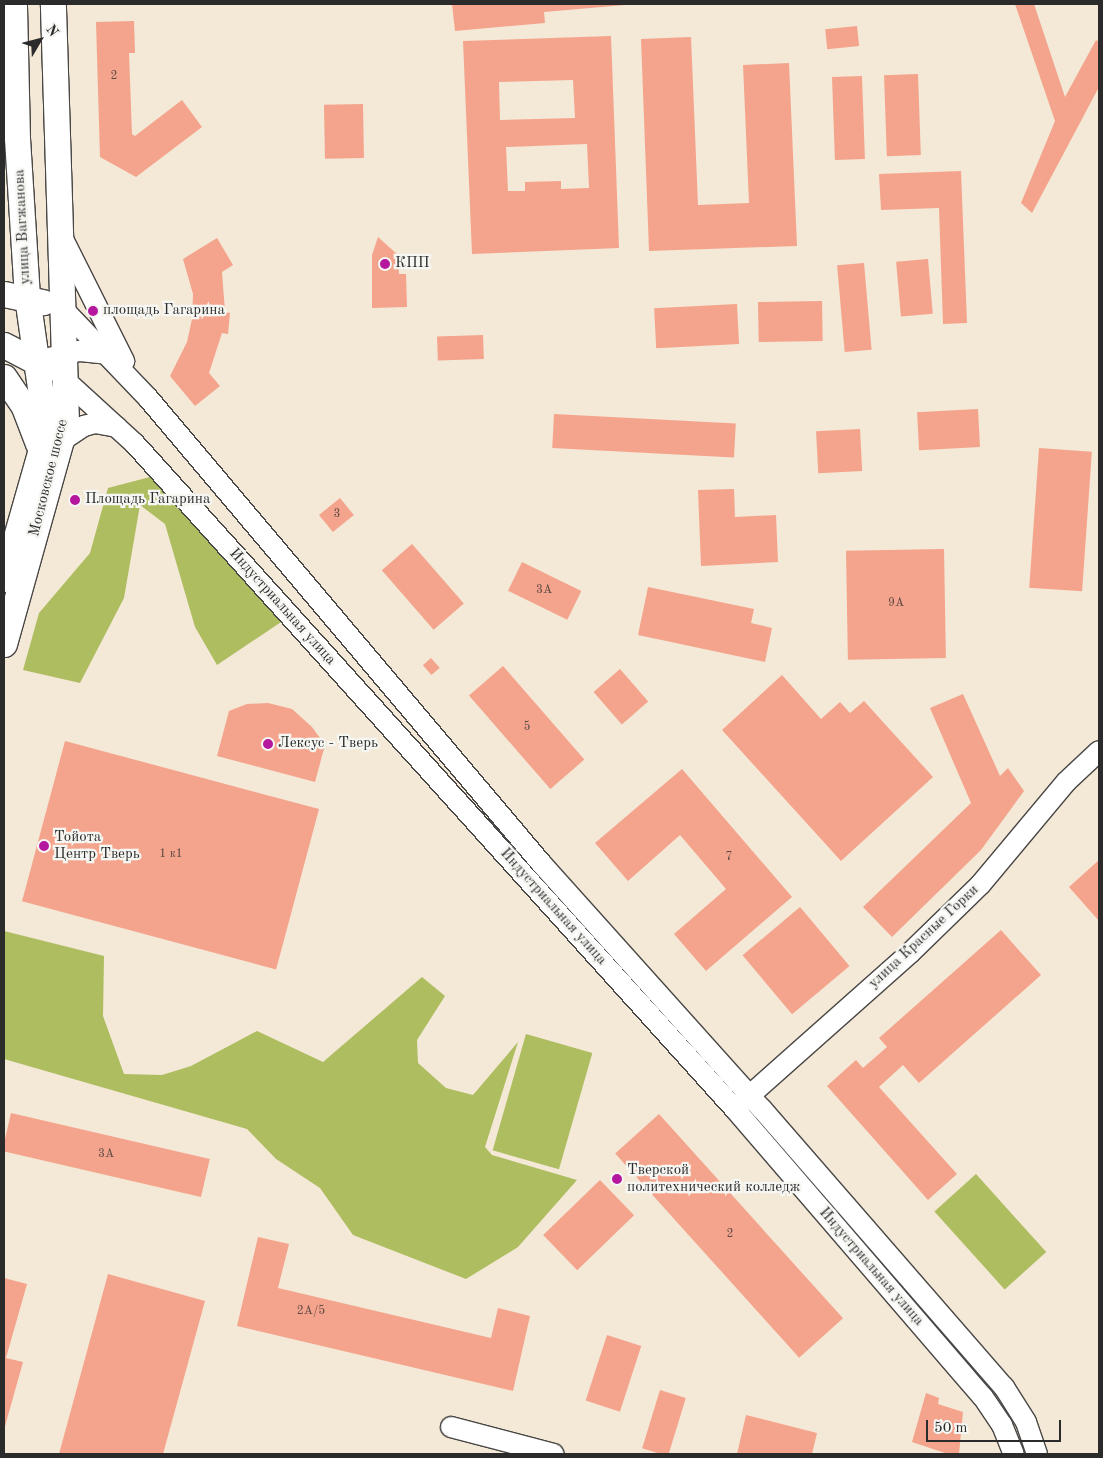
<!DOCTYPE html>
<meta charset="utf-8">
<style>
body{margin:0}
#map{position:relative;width:1103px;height:1458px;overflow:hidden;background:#f4e8d6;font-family:"Old Standard TT",serif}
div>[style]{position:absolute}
.green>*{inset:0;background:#aebd60;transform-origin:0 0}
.building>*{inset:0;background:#f4a48c;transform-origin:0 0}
.roads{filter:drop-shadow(1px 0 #494745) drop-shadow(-1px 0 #494745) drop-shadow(0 1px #494745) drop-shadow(0 -1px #494745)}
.minor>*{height:20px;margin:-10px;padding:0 10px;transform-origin:10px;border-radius:10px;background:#fff}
.major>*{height:25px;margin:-12.5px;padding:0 12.5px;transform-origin:12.5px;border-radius:12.5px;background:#fff}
.dots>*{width:14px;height:14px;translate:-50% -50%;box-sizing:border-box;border:2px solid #f6f6f2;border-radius:50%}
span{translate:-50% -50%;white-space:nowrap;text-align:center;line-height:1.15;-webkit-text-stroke:4.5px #f6f6f2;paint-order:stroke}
.number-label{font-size:12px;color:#5d4943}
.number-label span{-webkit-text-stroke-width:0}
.street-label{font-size:15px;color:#2b2b2b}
.poi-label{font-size:15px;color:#2b2b2b}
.left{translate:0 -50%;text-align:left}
.frame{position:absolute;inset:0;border:5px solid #2b2b2b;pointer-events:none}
.north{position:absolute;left:15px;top:15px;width:50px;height:50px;-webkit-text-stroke:4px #f6f6f2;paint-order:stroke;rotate:53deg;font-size:14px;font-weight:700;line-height:20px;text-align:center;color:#2b2b2b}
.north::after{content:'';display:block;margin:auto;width:18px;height:22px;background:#2b2b2b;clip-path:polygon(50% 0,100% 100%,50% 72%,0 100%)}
.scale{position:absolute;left:926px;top:1420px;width:135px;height:22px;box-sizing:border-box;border:2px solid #2b2b2b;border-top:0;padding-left:6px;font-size:15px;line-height:18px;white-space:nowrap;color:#2b2b2b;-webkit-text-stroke:4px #f6f6f2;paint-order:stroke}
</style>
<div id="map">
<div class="green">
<i style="clip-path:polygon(169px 472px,290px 616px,217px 665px,195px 627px,165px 524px,140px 505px,124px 598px,80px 683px,23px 670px,39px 613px,90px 553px,108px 488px)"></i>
<i style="clip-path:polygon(4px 931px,104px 956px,103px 1016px,124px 1074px,162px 1075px,191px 1066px,257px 1031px,323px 1062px,422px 977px,445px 996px,417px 1040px,418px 1063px,446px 1088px,473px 1095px,518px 1042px,485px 1147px,492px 1155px,577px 1180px,518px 1247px,466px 1279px,353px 1235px,320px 1188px,276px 1159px,247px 1129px,4px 1059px)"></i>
<i style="left:526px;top:1034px;width:69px;height:121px;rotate:16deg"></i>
<i style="left:976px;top:1174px;width:105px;height:56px;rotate:48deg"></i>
</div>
<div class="building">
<i style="clip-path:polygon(452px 4px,625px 4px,625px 5px,544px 12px,545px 23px,455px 31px)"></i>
<i style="clip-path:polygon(1015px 4px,1034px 4px,1065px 97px,1096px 40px,1099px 42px,1099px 87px,1032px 213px,1021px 203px,1055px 121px)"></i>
<i style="clip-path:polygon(134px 21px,135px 53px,129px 53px,132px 134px,135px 136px,182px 100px,202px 127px,136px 177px,100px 157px,96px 22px)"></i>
<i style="left:857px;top:26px;width:20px;height:32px;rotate:84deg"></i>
<i style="clip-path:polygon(evenodd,611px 36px,619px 248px,472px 254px,463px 41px,611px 36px,573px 80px,575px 118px,500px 120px,499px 82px,573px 80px,611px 36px,587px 144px,589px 188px,561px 189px,561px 181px,525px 182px,525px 191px,508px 191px,506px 147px,587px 144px)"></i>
<i style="clip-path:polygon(691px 37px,698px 205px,749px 203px,743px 65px,789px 63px,797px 246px,649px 251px,641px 39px)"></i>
<i style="left:918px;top:74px;width:81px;height:34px;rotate:88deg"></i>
<i style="left:862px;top:76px;width:83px;height:30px;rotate:88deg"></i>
<i style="left:363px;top:104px;width:54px;height:39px;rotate:89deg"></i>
<i style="clip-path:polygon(961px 171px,967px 323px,943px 324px,939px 208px,881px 210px,879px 174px)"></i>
<i style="clip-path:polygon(378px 237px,398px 255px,399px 274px,406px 274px,407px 307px,372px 308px,372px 255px)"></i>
<i style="clip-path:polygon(217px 238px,233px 265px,222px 272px,225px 312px,230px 313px,228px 334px,222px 333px,209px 373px,220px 386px,195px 406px,170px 376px,187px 342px,192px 319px,193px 294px,183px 259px)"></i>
<i style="left:928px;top:259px;width:55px;height:32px;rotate:85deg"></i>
<i style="left:864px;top:263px;width:87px;height:27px;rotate:85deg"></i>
<i style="left:822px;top:301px;width:40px;height:64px;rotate:89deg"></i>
<i style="left:737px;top:304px;width:40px;height:83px;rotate:87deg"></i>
<i style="left:483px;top:335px;width:24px;height:46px;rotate:88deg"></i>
<i style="left:978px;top:409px;width:38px;height:61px;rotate:87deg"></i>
<i style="left:554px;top:414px;width:182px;height:34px;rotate:3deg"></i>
<i style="left:860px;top:429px;width:42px;height:44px;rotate:87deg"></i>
<i style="left:1039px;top:448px;width:53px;height:140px;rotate:4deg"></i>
<i style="clip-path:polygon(734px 489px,735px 517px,776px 515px,778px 562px,701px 566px,698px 490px)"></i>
<i style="left:340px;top:498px;width:22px;height:27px;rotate:51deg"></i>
<i style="left:412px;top:544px;width:79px;height:40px;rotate:49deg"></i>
<i style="left:944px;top:549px;width:109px;height:98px;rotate:89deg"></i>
<i style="left:522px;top:562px;width:66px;height:32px;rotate:26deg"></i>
<i style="clip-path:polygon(648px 587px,754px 609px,751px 623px,772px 628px,765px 662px,638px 635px)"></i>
<i style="left:431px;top:658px;width:13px;height:11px;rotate:48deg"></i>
<i style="left:503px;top:666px;width:124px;height:45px;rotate:49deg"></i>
<i style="left:620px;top:669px;width:43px;height:35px;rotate:49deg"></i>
<i style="clip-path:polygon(782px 675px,821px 719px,840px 702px,850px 713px,864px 701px,933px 777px,841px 861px,722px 730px)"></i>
<i style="clip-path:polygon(963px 694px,1000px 776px,1008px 768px,1024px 791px,981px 850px,892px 937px,863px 907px,971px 803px,930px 708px)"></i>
<i style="clip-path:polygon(268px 703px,292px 709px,312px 727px,325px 745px,315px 782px,217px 756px,229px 711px,247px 704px)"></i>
<i style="left:65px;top:741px;width:263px;height:166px;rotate:15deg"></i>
<i style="clip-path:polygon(682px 769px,792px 897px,706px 971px,674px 934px,726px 889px,680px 835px,628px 881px,595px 843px)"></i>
<i style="clip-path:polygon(1099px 860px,1099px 921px,1069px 887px)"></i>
<i style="left:800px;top:907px;width:77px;height:75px;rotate:50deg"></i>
<i style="clip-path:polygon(1001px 930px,1041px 975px,919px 1083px,903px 1065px,879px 1087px,957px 1174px,928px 1200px,827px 1086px,856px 1060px,863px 1068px,887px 1047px,879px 1038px)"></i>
<i style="left:11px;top:1113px;width:204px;height:39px;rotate:13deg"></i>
<i style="left:659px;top:1114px;width:275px;height:59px;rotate:48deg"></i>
<i style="left:600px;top:1180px;width:49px;height:79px;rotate:46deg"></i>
<i style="clip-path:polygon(258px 1237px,289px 1244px,278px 1288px,491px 1338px,498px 1308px,530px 1316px,513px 1391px,237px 1326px)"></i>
<i style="clip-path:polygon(108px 1274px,205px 1301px,163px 1454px,59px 1454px)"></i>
<i style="clip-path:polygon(4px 1278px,27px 1284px,6px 1358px,23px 1362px,4px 1430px)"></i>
<i style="left:607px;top:1335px;width:36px;height:69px;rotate:18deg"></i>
<i style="left:660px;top:1390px;width:27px;height:61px;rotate:17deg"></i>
<i style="clip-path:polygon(926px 1393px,939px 1398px,938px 1404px,963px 1412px,959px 1454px,948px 1454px,912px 1442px)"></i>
<i style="clip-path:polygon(746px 1415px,817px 1433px,812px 1454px,737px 1454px)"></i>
</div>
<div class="roads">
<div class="minor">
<i style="left:62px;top:237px;width:139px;rotate:63.4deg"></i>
<i style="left:62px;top:308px;width:124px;rotate:46.3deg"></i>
<i style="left:148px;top:398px;width:609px;rotate:49.8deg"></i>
<i style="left:541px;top:863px;width:331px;rotate:48.1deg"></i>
<i style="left:762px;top:1109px;width:369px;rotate:49deg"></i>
<i style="left:1004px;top:1387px;width:41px;rotate:57.8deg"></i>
<i style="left:1026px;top:1422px;width:34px;rotate:71deg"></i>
<i style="left:49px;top:358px;width:32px;rotate:-13deg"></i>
<i style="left:80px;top:351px;width:29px;rotate:6deg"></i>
<i style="left:66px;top:381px;width:93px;rotate:42.4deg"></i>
<i style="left:135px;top:444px;width:894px;rotate:47.95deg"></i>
<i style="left:734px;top:1108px;width:381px;rotate:49.3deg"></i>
<i style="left:983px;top:1397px;width:34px;rotate:56deg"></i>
<i style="left:1002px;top:1425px;width:31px;rotate:68deg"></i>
<i style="left:60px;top:448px;width:12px;rotate:-59deg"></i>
<i style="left:66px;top:438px;width:22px;rotate:-34deg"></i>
<i style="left:84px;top:426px;width:11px;rotate:-15deg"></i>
<i style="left:95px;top:423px;width:22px;rotate:10deg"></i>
<i style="left:740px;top:1104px;width:227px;rotate:-41.6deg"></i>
<i style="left:910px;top:953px;width:98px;rotate:-44.2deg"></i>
<i style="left:980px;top:885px;width:134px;rotate:-50.1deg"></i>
<i style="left:1066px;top:782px;width:45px;rotate:-43.2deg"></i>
<i style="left:451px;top:1427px;width:106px;rotate:14.7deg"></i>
</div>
<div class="major">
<i style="left:4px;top:294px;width:40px;rotate:12deg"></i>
<i style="left:4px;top:345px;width:50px;rotate:27.6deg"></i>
<i style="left:4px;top:377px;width:36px;rotate:56deg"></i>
<i style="left:24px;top:407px;width:39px;rotate:69deg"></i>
<i style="left:4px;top:579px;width:135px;rotate:-74.1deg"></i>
<i style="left:41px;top:449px;width:33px;rotate:-85deg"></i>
<i style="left:44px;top:416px;width:120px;rotate:-98.1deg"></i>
<i style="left:27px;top:297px;width:159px;rotate:-93.6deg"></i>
<i style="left:17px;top:138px;width:134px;rotate:-91.3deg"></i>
<i style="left:4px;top:644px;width:230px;rotate:-74.4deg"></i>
<i style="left:66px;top:422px;width:418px;rotate:-91.8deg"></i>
</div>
</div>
<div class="dots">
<i style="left:385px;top:264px;background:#b5179e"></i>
<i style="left:93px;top:311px;background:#b5179e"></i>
<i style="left:75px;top:500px;background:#b5179e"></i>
<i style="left:268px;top:744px;background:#b5179e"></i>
<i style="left:44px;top:846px;background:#b5179e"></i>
<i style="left:617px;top:1179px;background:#b5179e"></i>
</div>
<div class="number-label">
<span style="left:114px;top:77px">2</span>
<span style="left:337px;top:515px">3</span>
<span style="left:544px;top:591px">3А</span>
<span style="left:896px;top:604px">9А</span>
<span style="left:527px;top:728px">5</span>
<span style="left:171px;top:855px">1 к1</span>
<span style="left:729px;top:858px">7</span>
<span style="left:106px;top:1155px">3А</span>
<span style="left:730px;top:1235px">2</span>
<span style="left:311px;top:1312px">2А/5</span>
</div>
<div class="street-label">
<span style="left:23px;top:227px;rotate:-93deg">улица Вагжанова</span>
<span style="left:49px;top:478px;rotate:-76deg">Московское шоссе</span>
<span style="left:282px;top:607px;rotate:48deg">Индустриальная улица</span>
<span style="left:553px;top:907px;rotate:48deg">Индустриальная улица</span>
<span style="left:924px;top:937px;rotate:-43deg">улица Красные Горки</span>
<span style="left:871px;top:1267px;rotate:49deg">Индустриальная улица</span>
</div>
<div class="poi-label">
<span class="left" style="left:395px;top:264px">КПП</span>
<span class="left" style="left:103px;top:311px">площадь Гагарина</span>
<span class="left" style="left:85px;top:500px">Площадь Гагарина</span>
<span class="left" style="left:278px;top:744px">Лексус - Тверь</span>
<span class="left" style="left:54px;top:846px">Тойота<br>Центр Тверь</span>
<span class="left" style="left:627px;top:1179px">Тверской<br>политехнический колледж</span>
</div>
<div class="frame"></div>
<div class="north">N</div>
<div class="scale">50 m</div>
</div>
